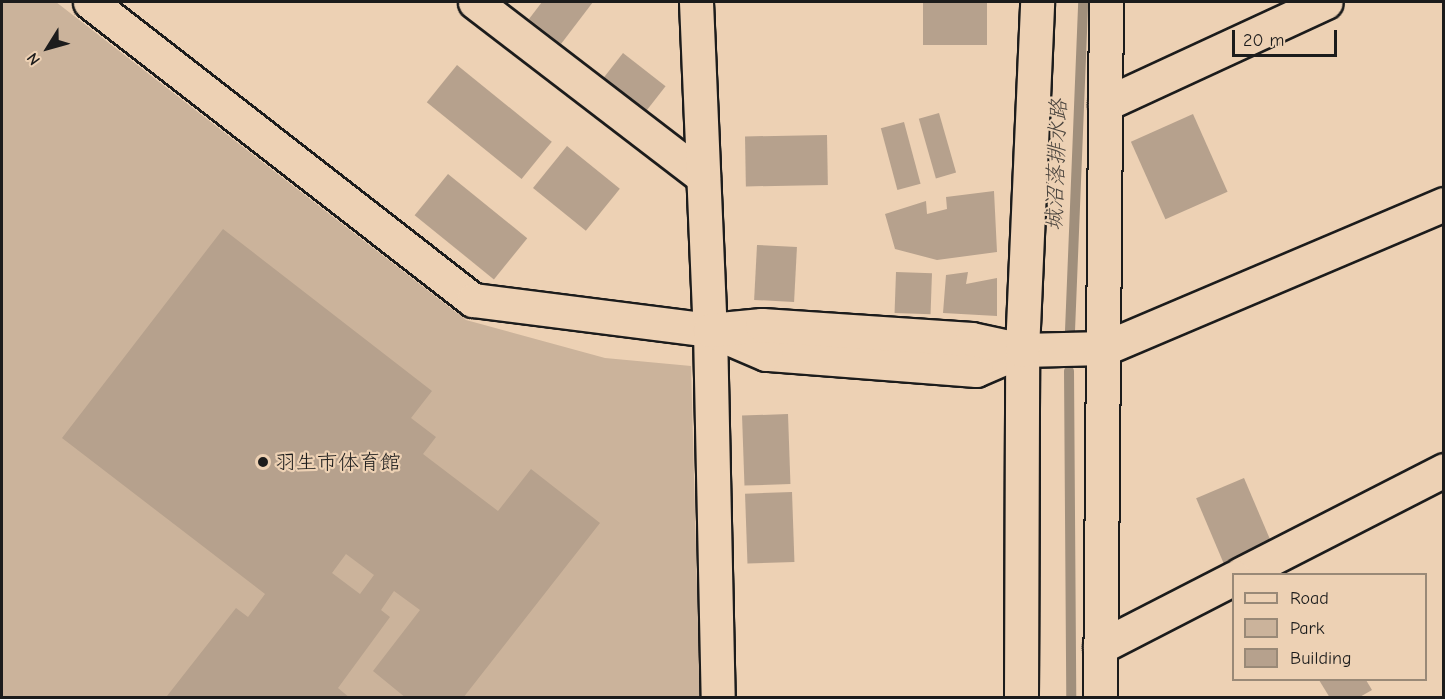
<!DOCTYPE html>
<meta charset="utf-8">
<style>
body{margin:0}
#map{position:relative;width:1445px;height:699px;overflow:hidden;background:#edd1b4;font-family:"Comic Neue","Klee One",sans-serif}
div>[style]{position:absolute}
.green>*{inset:0;background:#cbb39b}
.stream>*{height:10px;margin:-5px;padding:0 5px;transform-origin:5px;border-radius:5px;background:#a08f7c}
.building>*{inset:0;background:#b6a18d;transform-origin:0 0}
.roads{filter:drop-shadow(2px 0 #1c1c1c) drop-shadow(-2px 0 #1c1c1c) drop-shadow(0 2px #1c1c1c) drop-shadow(0 -2px #1c1c1c)}
.minor>*{height:33px;margin:-16.5px;padding:0 16.5px;transform-origin:16.5px;border-radius:16.5px;background:#edd1b4}
.dots>*{width:16px;height:16px;translate:-50% -50%;box-sizing:border-box;border:3px solid #edd1b4;border-radius:50%}
span{translate:-50% -50%;white-space:nowrap;text-align:center;line-height:1.15;-webkit-text-stroke:4.5px #edd1b4;paint-order:stroke}
.poi-label{font-size:21px;color:#1c1c1c}
.left{translate:0 -50%;text-align:left}
.water-label{font-size:22px;color:#4a443e;font-style:italic}
.frame{position:absolute;inset:0;border:3px solid #1c1c1c;pointer-events:none}
.legend{position:absolute;left:1232px;top:573px;width:195px;height:108px;box-sizing:border-box;background:#edd1b4;border:2px solid #998977;margin:0;padding:8px 10px;list-style:none;font-size:18px;color:#1c1c1c}
.legend li{display:flex;align-items:center;gap:12px;height:30px}
.legend b{width:30px;border:2px solid #998977}
.north{position:absolute;left:18px;top:18px;width:60px;height:60px;-webkit-text-stroke:4px #edd1b4;paint-order:stroke;rotate:233deg;font-size:16px;font-weight:700;line-height:24px;text-align:center;color:#1c1c1c}
.north::after{content:'';display:block;margin:auto;width:21px;height:27px;background:#1c1c1c;clip-path:polygon(50% 0,100% 100%,50% 72%,0 100%)}
.scale{position:absolute;left:1232px;top:30px;width:105px;height:27px;box-sizing:border-box;border:3px solid #1c1c1c;border-top:0;padding-left:8px;font-size:18px;line-height:21px;white-space:nowrap;color:#1c1c1c;-webkit-text-stroke:4px #edd1b4;paint-order:stroke}
</style>
<div id="map">
<div class="green">
<i style="clip-path:polygon(2px 2px,56px 2px,466px 320px,605px 358px,691px 366px,700px 697px,2px 697px)"></i>
</div>
<div class="stream">
<i style="left:1070px;top:331px;width:329px;rotate:-87.7deg"></i>
<i style="left:1069px;top:371px;width:327px;rotate:89.6deg"></i>
</div>
<div class="building">
<i style="clip-path:polygon(542px 2px,593px 2px,561px 44px,529px 19px)"></i>
<i style="left:923px;top:2px;width:64px;height:43px"></i>
<i style="left:623px;top:53px;width:54px;height:34px;rotate:38deg"></i>
<i style="left:457px;top:65px;width:122px;height:48px;rotate:39deg"></i>
<i style="left:939px;top:113px;width:62px;height:21px;rotate:74deg"></i>
<i style="left:1193px;top:114px;width:85px;height:68px;rotate:66deg"></i>
<i style="left:904px;top:122px;width:64px;height:24px;rotate:75deg"></i>
<i style="left:827px;top:135px;width:50px;height:82px;rotate:89deg"></i>
<i style="left:567px;top:146px;width:68px;height:54px;rotate:39deg"></i>
<i style="left:448px;top:174px;width:102px;height:53px;rotate:39deg"></i>
<i style="clip-path:polygon(994px 191px,997px 252px,937px 260px,895px 249px,885px 214px,926px 201px,927px 214px,947px 209px,946px 197px)"></i>
<i style="clip-path:polygon(evenodd,223px 229px,432px 391px,411px 418px,436px 437px,423px 454px,498px 511px,531px 469px,600px 523px,463px 698px,406px 698px,373px 671px,420px 610px,394px 591px,381px 610px,390px 617px,338px 688px,350px 698px,167px 696px,236px 608px,248px 617px,265px 594px,62px 438px,223px 229px,346px 554px,374px 575px,360px 594px,332px 573px,346px 554px)"></i>
<i style="left:757px;top:245px;width:40px;height:55px;rotate:3deg"></i>
<i style="left:896px;top:272px;width:36px;height:41px;rotate:2deg"></i>
<i style="clip-path:polygon(968px 272px,966px 284px,997px 278px,997px 316px,943px 313px,946px 275px)"></i>
<i style="left:788px;top:414px;width:70px;height:46px;rotate:88deg"></i>
<i style="left:1244px;top:478px;width:81px;height:52px;rotate:67deg"></i>
<i style="left:792px;top:492px;width:70px;height:47px;rotate:88deg"></i>
<i style="clip-path:polygon(1319px 680px,1366px 680px,1372px 690px,1358px 698px,1330px 698px)"></i>
</div>
<div class="roads">
<div class="minor">
<i style="left:90px;top:2px;width:485px;rotate:37.9deg"></i>
<i style="left:473px;top:300px;width:239px;rotate:7.2deg"></i>
<i style="left:475px;top:2px;width:287px;rotate:37.5deg"></i>
<i style="left:696px;top:2px;width:328px;rotate:87.6deg"></i>
<i style="left:710px;top:330px;width:368px;rotate:88.8deg"></i>
<i style="left:1105px;top:104px;width:243px;rotate:-24.8deg"></i>
<i style="left:1022px;top:350px;width:50px;rotate:156.5deg"></i>
<i style="left:976px;top:370px;width:211px;rotate:-175.6deg"></i>
<i style="left:766px;top:354px;width:61px;rotate:-156.8deg"></i>
<i style="left:710px;top:330px;width:52px;rotate:-5.5deg"></i>
<i style="left:762px;top:325px;width:210px;rotate:3.8deg"></i>
<i style="left:972px;top:339px;width:51px;rotate:12.4deg"></i>
<i style="left:1022px;top:350px;width:83px;rotate:-1.4deg"></i>
<i style="left:1105px;top:348px;width:368px;rotate:-23deg"></i>
<i style="left:1241px;top:574px;width:228px;rotate:-27.1deg"></i>
<i style="left:1100px;top:647px;width:151px;rotate:-27.2deg"></i>
<i style="left:1021px;top:698px;width:348px;rotate:-89.8deg"></i>
<i style="left:1022px;top:350px;width:348px;rotate:-87.5deg"></i>
<i style="left:1100px;top:698px;width:696px;rotate:-89.51deg"></i>
</div>
</div>
<div class="dots">
<i style="left:263px;top:462px;background:#1c1c1c"></i>
</div>
<div class="poi-label">
<span class="left" style="left:275px;top:462px">羽生市体育館</span>
</div>
<div class="water-label">
<span style="left:1057px;top:165px;rotate:-88deg">城沼落排水路</span>
</div>
<div class="frame"></div>
<ul class="legend">
<li><b style="height:8px;background:#edd1b4"></b>Road</li>
<li><b style="height:16px;background:#cbb39b"></b>Park</li>
<li><b style="height:16px;background:#b6a18d"></b>Building</li>
</ul>
<div class="north">N</div>
<div class="scale">20 m</div>
</div>
